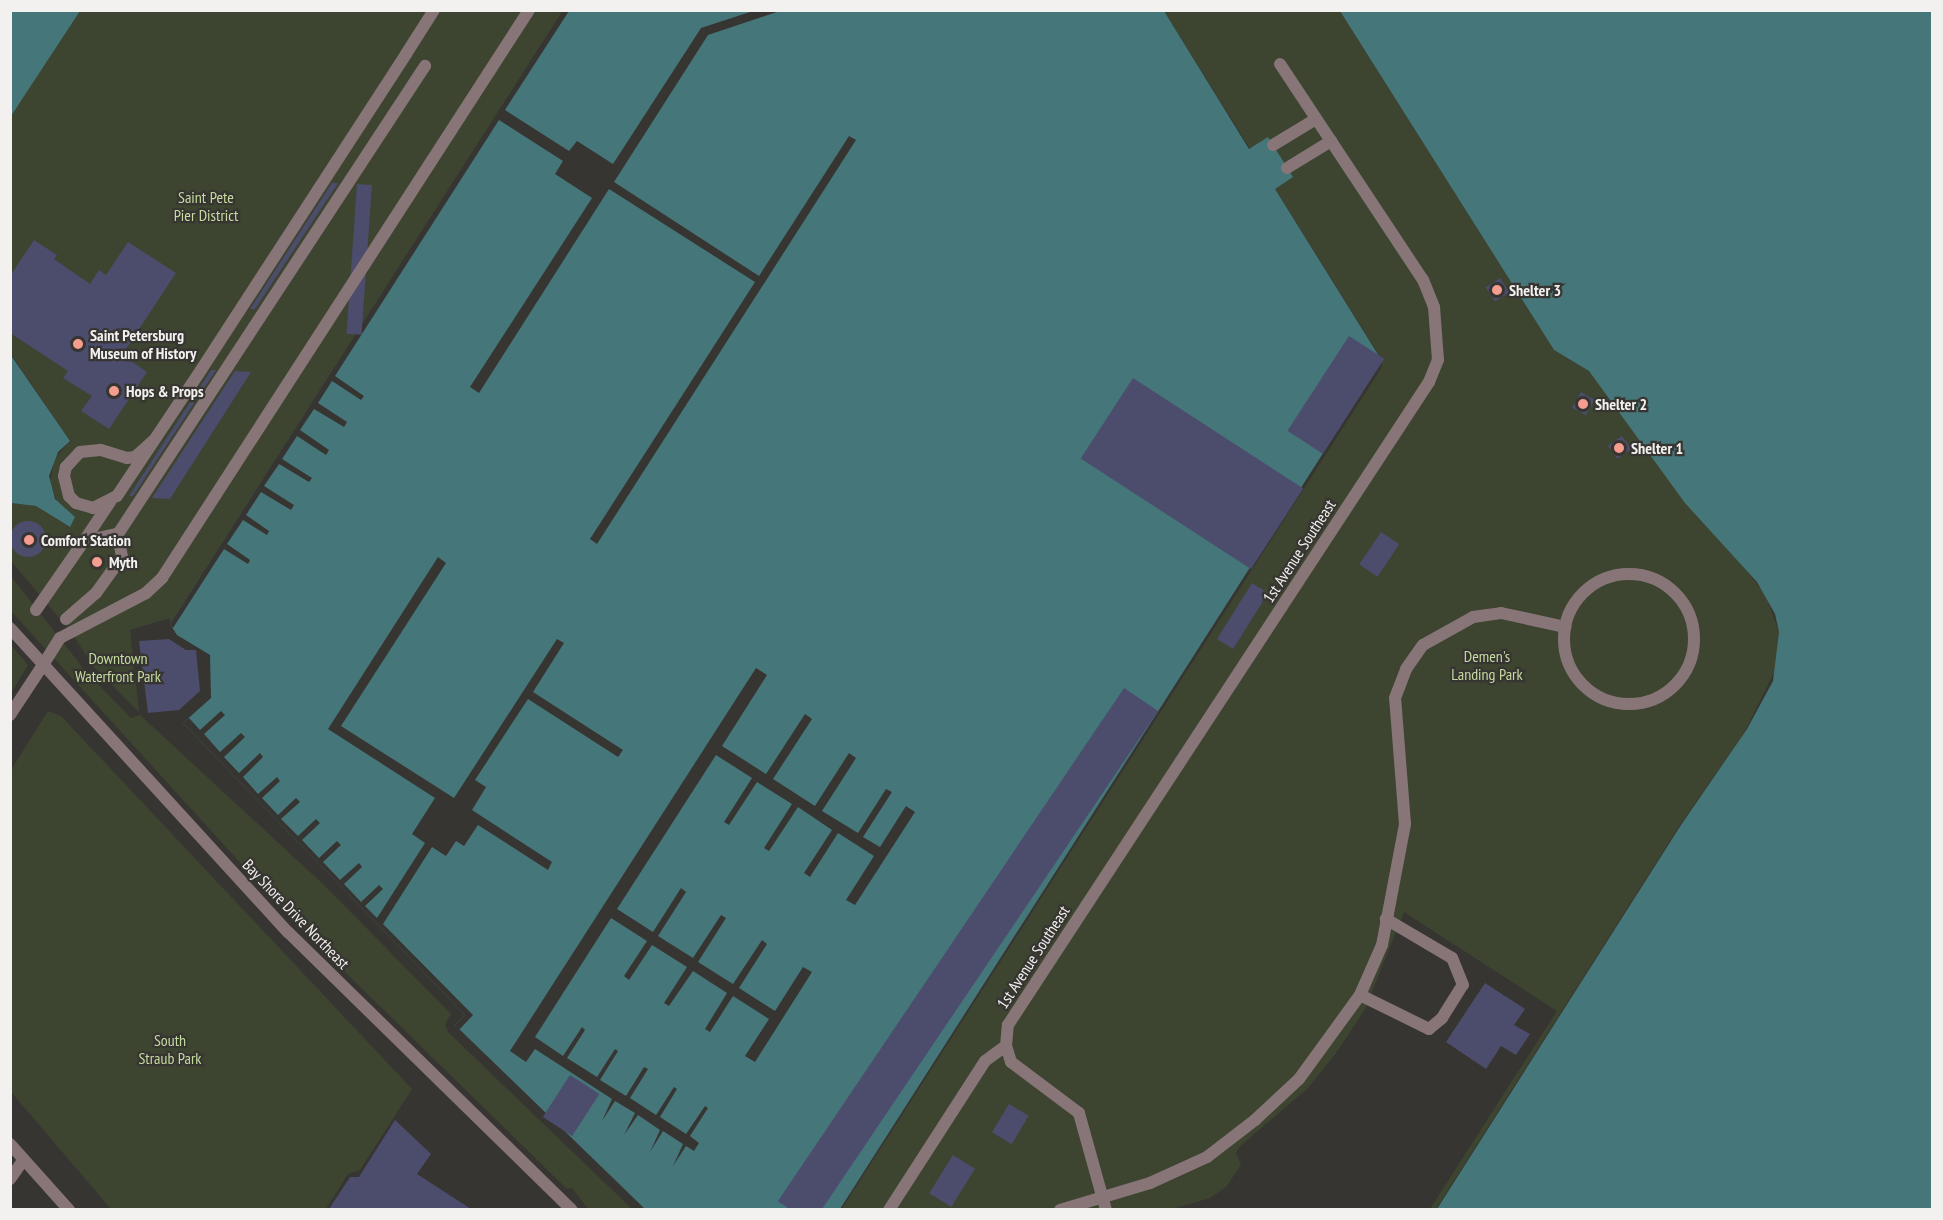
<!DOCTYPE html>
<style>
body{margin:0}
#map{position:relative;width:1943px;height:1220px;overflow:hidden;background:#373531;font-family:"PT Sans Narrow",sans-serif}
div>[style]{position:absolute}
.green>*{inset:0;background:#3d4531}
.water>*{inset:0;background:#45767a}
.pier>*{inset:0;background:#373531}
.building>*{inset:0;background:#4c4c6d;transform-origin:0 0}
.round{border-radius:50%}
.service>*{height:12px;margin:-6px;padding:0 6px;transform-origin:6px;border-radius:6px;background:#887578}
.pedestrian>*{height:12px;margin:-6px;padding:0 6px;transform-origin:6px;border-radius:6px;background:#887578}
.minor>*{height:12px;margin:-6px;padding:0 6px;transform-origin:6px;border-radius:6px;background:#887578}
.minor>.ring{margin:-6px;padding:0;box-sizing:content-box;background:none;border:12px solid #887578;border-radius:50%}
.tertiary>*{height:12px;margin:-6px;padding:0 6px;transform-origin:6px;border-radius:6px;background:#887578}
.dots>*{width:16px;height:16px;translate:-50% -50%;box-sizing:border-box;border:3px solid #373531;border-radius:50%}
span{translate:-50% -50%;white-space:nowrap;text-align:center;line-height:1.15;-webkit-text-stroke:4.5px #373531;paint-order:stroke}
.park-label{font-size:16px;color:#c5db9f}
.poi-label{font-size:16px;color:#f3f1ef;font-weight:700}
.left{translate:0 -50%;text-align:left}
.street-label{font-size:16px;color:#f3f1ef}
.frame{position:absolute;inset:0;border:12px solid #f3f1ef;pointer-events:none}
</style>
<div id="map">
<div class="green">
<i style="clip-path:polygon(80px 11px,563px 11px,170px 624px,170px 618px,130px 630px,139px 712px,94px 667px,71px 632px,11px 561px,10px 503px,36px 506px,69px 527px,74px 518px,59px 506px,50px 484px,54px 459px,70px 441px,11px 354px,10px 116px)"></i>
<i style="clip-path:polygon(1164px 11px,1340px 11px,1554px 350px,1589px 371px,1765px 594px,1779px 632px,1776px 669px,1744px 733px,1680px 825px,1436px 1209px,1430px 1209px,1557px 1011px,1404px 912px,1365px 1009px,1339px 1049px,1309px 1087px,1239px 1147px,1236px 1153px,1241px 1165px,1226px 1187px,1210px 1198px,1169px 1210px,841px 1210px,1382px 367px,1382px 360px)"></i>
<i style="clip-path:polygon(10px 575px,87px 673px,131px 718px,140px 715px,324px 885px,451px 1014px,445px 1024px,448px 1032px,632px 1209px,588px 1209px,572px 1188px,567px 1189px,297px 925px,11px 611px)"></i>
<i style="clip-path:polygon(11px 645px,28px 665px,11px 693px,10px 693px)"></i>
<i style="clip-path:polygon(48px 711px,61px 716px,412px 1089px,360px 1170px,348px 1174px,326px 1209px,111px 1209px,11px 1092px,11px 770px)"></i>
</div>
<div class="water">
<i style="clip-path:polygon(11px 10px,80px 11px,11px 116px,10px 11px)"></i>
<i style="clip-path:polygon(563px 11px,1164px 11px,1249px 149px,1268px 137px,1293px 177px,1275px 189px,1382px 361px,840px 1209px,645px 1209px,455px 1025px,465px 1015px,183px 723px,211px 698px,210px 655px,177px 635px,170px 624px)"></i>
<i style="clip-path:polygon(1340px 11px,1932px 11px,1932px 1209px,1437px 1209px,1681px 825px,1747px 729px,1773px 681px,1779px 632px,1775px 614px,1757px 582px,1685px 503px,1589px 371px,1554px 350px)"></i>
<i style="clip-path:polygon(10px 354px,70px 441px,58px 452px,49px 476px,55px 499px,75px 517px,70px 527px,36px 506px,11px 503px)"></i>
</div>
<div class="pier">
<i style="clip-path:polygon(563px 10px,569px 11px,505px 110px,569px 151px,577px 141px,613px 164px,701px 28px,753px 11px,780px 11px,708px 35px,614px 182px,759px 276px,849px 136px,856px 140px,597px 544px,590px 539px,755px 282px,609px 189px,479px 393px,470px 387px,592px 198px,555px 174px,563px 161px,499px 120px,335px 376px,364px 396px,361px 400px,332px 381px,318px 403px,347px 422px,344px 427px,314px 409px,300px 430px,329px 450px,326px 455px,297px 436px,282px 459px,312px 478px,309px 482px,279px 464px,264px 486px,294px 505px,291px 510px,261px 492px,246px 515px,269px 531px,267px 535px,243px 520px,227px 544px,250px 560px,248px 564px,224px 549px,173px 628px,170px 624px)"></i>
<i style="clip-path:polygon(438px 557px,446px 563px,341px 726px,454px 798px,557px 639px,564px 643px,533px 692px,623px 750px,618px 757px,528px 699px,475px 780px,486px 787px,472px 810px,552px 862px,548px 870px,478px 825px,464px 846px,456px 841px,446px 856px,432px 847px,383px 924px,473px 1015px,459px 1030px,455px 1025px,465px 1015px,183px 723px,189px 718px,200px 730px,221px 711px,225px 715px,204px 734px,220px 752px,241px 733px,245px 737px,224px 757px,239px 773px,260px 753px,263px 757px,243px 777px,258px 794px,277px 777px,280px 781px,262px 798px,278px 815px,296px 798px,300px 802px,281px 819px,298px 836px,316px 819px,320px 823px,302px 840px,319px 858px,337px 841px,341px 845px,323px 862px,340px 880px,359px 863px,362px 867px,344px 884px,361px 902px,379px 885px,383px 889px,365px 906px,377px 918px,425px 843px,412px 834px,435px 798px,328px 729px)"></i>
<i style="clip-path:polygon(756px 668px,767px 675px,722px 746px,766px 774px,805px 714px,812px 719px,773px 779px,815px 806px,849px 753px,856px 758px,822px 811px,858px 833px,886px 789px,892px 792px,863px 837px,880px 847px,906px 806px,915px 812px,855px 905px,846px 900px,874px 856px,838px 833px,810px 877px,804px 873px,832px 830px,798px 807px,769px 851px,764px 848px,792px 804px,757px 782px,729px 825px,724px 822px,752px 778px,716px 755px,617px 909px,653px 932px,681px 888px,686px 892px,658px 936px,693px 958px,721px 915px,726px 918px,698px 962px,733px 984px,762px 940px,767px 944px,739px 988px,775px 1011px,803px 967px,812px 972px,755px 1062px,745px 1056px,769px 1019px,733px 996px,710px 1032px,705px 1029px,727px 993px,693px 971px,669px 1006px,664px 1003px,687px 967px,652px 945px,629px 980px,624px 976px,647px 941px,611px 918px,535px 1037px,563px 1056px,582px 1027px,585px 1030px,567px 1058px,597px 1077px,615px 1049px,618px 1051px,600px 1080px,626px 1096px,644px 1067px,648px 1069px,630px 1098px,656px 1115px,674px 1087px,677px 1089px,660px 1117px,686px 1134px,705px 1106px,708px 1108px,690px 1136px,699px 1143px,694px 1151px,686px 1146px,673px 1166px,683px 1144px,663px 1131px,650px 1152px,660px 1130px,638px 1115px,624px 1135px,635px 1113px,615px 1101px,602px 1121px,612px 1099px,535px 1049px,526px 1062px,510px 1051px)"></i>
</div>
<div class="building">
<i style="clip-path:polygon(332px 183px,338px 183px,255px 309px,250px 309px)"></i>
<i style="left:357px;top:184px;width:15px;height:150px;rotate:4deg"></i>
<i style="clip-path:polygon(34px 240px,57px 255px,54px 259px,90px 284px,99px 270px,106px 275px,128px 242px,176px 273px,122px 355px,147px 372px,109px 429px,81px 411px,92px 396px,63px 378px,68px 371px,10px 333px,10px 276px)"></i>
<i style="left:1500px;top:278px;width:17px;height:17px;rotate:57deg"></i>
<i style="left:1349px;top:336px;width:42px;height:113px;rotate:33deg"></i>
<i style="clip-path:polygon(211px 370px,216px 370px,133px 496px,129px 496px)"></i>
<i style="clip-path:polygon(235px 371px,251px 372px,170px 499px,152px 498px)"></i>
<i style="left:1133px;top:378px;width:203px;height:96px;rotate:33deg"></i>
<i style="left:1581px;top:392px;width:16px;height:18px;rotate:30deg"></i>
<i style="left:1622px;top:436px;width:16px;height:17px;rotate:55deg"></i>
<i class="round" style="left:10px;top:521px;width:36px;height:36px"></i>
<i style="left:1381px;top:532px;width:22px;height:39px;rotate:34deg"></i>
<i style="left:1252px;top:583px;width:19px;height:66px;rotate:32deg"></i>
<i style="clip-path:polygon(169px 639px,186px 650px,196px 650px,200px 691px,179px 710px,148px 713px,139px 641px)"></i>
<i style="left:1124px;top:688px;width:41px;height:619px;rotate:34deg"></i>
<i style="clip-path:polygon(1485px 983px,1525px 1009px,1514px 1025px,1530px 1034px,1516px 1055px,1501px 1046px,1486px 1069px,1446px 1042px)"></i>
<i style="left:570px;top:1075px;width:35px;height:50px;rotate:33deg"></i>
<i style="left:1009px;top:1104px;width:23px;height:33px;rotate:31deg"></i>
<i style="clip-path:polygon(395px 1120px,431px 1154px,417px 1174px,471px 1209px,329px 1209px,350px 1177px,359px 1177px)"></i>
<i style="left:953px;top:1155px;width:26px;height:45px;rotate:32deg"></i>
</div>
<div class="service">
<i style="left:1273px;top:145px;width:50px;rotate:-31.2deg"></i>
<i style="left:1287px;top:168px;width:52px;rotate:-31.5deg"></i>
<i style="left:153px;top:441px;width:24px;rotate:138deg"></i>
<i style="left:135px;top:457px;width:8px;rotate:173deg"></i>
<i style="left:127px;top:458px;width:28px;rotate:-163deg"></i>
<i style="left:100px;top:450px;width:20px;rotate:174deg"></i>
<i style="left:80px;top:452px;width:21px;rotate:133deg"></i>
<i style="left:66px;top:467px;width:9px;rotate:103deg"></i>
<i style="left:64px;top:476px;width:21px;rotate:76deg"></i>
<i style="left:69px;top:496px;width:10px;rotate:45deg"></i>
<i style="left:76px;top:503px;width:18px;rotate:16deg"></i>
<i style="left:93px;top:508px;width:27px;rotate:-27deg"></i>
<i style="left:117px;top:496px;width:151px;rotate:-56.3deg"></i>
<i style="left:201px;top:370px;width:377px;rotate:-57deg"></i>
<i style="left:84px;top:541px;width:47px;rotate:-56.3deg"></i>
<i style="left:43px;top:665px;width:32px;rotate:-58deg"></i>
<i style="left:60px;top:638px;width:97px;rotate:-27.6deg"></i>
<i style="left:146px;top:593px;width:22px;rotate:-43deg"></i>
<i style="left:162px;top:578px;width:676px;rotate:-57.13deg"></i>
<i style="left:1360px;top:995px;width:77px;rotate:26.2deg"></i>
<i style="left:1429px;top:1029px;width:17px;rotate:-40deg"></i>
<i style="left:1442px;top:1018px;width:39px;rotate:-58deg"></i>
<i style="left:1463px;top:985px;width:29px;rotate:-112deg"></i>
<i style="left:1452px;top:958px;width:77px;rotate:-149.4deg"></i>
<i style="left:10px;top:1179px;width:24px;rotate:-55deg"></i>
<i style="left:889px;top:1210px;width:177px;rotate:-57.2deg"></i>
<i style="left:985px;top:1061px;width:26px;rotate:-36deg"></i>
<i style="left:1106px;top:1210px;width:101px;rotate:-105.6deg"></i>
<i style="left:1079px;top:1113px;width:85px;rotate:-143.1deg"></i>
<i style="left:1011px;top:1062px;width:17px;rotate:-107deg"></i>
<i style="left:1006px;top:1046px;width:21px;rotate:-85deg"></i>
<i style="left:1008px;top:1025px;width:769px;rotate:-56.79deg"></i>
<i style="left:1429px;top:382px;width:24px;rotate:-68deg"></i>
<i style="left:1438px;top:360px;width:53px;rotate:-94.3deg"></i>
<i style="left:1434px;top:307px;width:29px;rotate:-112deg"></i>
<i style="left:1423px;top:280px;width:259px;rotate:-123.5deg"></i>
</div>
<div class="pedestrian">
<i style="left:406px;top:54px;width:52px;rotate:-57.5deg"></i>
<i style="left:36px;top:610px;width:84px;rotate:-55.2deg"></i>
<i style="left:84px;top:541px;width:35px;rotate:-12deg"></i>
<i style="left:66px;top:619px;width:40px;rotate:-41deg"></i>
<i style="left:96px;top:593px;width:44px;rotate:-54.2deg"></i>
<i style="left:122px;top:557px;width:23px;rotate:-100deg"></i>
<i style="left:118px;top:534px;width:560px;rotate:-56.74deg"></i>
</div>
<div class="minor">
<i class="ring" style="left:1564px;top:574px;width:118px;height:118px"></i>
<i style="left:10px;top:628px;width:412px;rotate:47.6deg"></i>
<i style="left:288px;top:932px;width:397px;rotate:44.4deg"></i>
<i style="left:10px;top:715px;width:60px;rotate:-56.6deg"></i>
<i style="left:1060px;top:1210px;width:94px;rotate:-16.7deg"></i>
<i style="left:1150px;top:1183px;width:63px;rotate:-24.5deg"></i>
<i style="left:1207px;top:1157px;width:61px;rotate:-37.6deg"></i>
<i style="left:1255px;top:1120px;width:60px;rotate:-43deg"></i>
<i style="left:1299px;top:1079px;width:104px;rotate:-54deg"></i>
<i style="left:1360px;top:995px;width:55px;rotate:-66.3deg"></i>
<i style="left:1382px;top:945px;width:123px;rotate:-79.2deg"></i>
<i style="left:1405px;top:824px;width:126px;rotate:-94.5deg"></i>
<i style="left:1395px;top:698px;width:31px;rotate:-69deg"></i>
<i style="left:1406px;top:669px;width:29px;rotate:-55deg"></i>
<i style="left:1423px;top:645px;width:57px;rotate:-29.2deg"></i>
<i style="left:1473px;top:617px;width:28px;rotate:-8deg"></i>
<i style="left:1501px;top:613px;width:66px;rotate:12.3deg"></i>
</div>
<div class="tertiary">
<i style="left:10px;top:1144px;width:89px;rotate:48.2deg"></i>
</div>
<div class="dots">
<i style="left:1497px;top:290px;background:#f59d8f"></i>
<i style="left:78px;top:344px;background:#f59d8f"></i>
<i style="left:114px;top:391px;background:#f59d8f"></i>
<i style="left:1583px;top:404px;background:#f59d8f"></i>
<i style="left:1619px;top:448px;background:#f59d8f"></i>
<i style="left:29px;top:540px;background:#f59d8f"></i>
<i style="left:97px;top:562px;background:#f59d8f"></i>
</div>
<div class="park-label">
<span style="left:206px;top:206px">Saint Pete<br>Pier District</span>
<span style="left:1487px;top:665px">Demen's<br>Landing Park</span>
<span style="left:118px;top:667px">Downtown<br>Waterfront Park</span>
<span style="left:170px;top:1049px">South<br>Straub Park</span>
</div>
<div class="poi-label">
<span class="left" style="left:1509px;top:290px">Shelter 3</span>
<span class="left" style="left:90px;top:344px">Saint Petersburg<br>Museum of History</span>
<span class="left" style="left:126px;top:391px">Hops &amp; Props</span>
<span class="left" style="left:1595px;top:404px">Shelter 2</span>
<span class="left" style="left:1631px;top:448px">Shelter 1</span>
<span class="left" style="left:41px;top:540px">Comfort Station</span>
<span class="left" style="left:109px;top:562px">Myth</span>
</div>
<div class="street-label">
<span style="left:1299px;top:551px;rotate:-57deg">1st Avenue Southeast</span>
<span style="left:296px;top:914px;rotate:46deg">Bay Shore Drive Northeast</span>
<span style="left:1033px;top:957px;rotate:-57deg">1st Avenue Southeast</span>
</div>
<div class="frame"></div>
</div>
